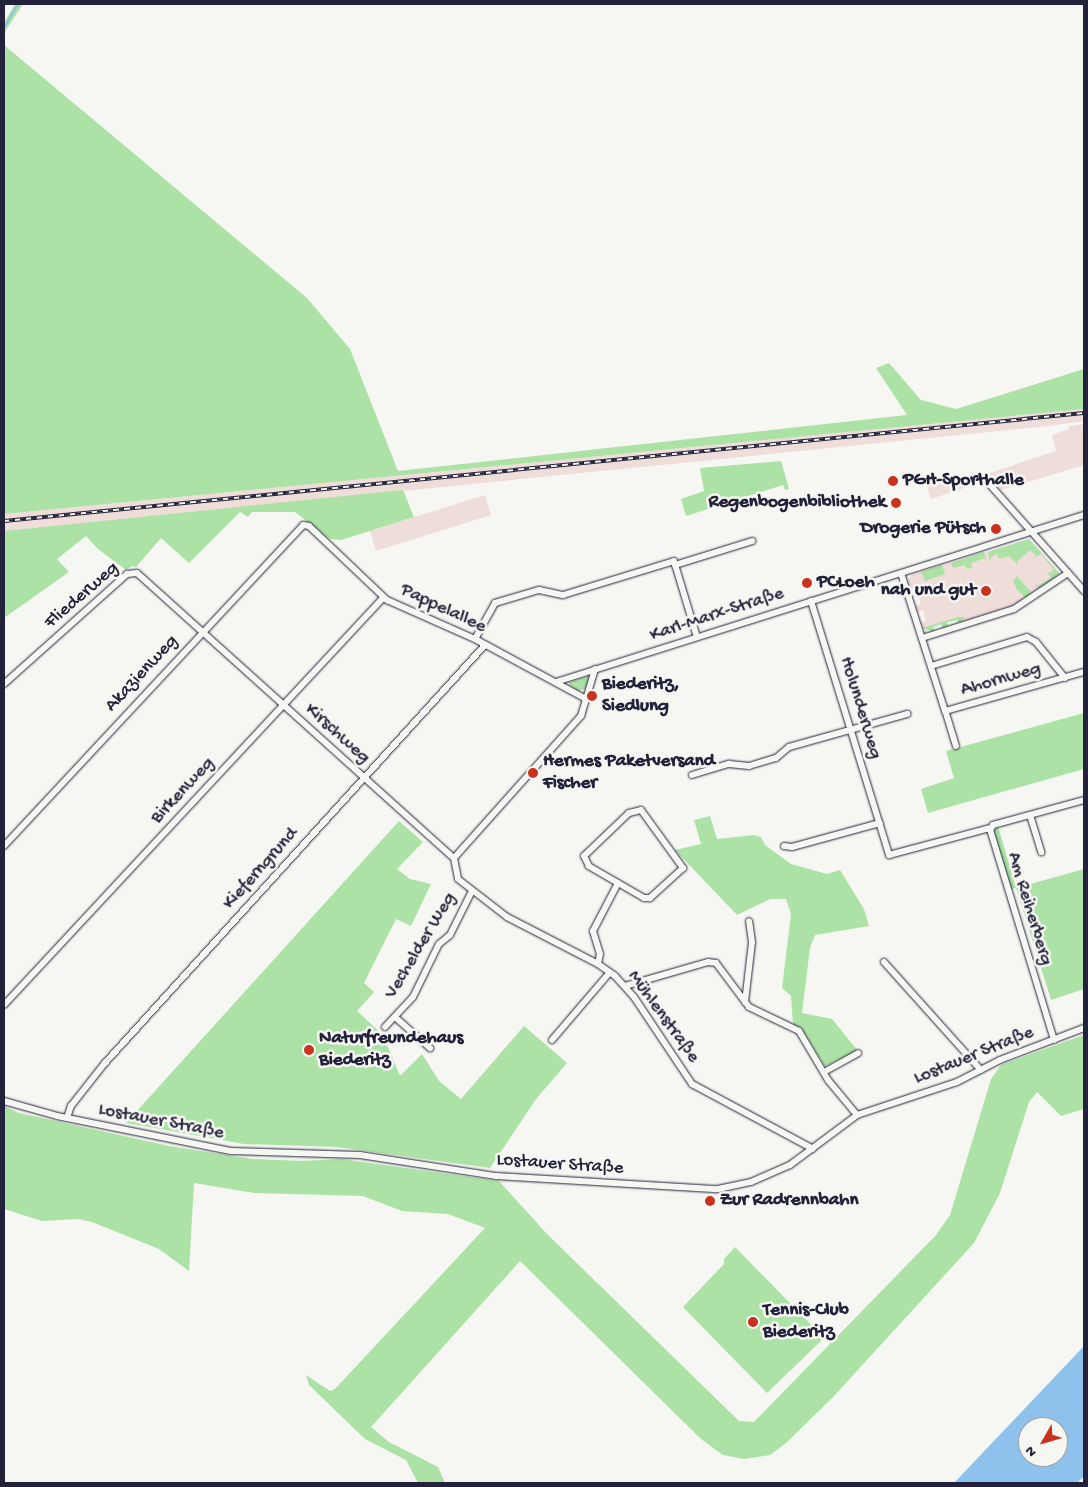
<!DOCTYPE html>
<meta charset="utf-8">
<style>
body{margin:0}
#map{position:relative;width:1088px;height:1487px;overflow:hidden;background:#f6f6f2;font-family:"Gochi Hand",sans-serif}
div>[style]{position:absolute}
.built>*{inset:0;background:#efddda}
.green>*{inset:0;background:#ace2a5}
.water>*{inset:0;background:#8ec1eb}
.stream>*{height:2px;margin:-1px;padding:0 1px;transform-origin:1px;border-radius:1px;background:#8ec1eb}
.roads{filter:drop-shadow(0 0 1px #22223b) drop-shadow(0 0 1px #22223b)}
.minor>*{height:6px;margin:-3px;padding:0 3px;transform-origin:3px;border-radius:3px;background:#f6f6f2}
.rail>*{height:4px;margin-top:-2px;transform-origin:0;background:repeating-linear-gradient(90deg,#f6f6f2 0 5.5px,#22223b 0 11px);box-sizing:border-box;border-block:1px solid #22223b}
.dots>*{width:14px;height:14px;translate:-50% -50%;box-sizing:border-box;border:2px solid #f6f6f2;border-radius:50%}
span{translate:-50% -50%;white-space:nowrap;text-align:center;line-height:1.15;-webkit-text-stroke:5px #f6f6f2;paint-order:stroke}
.poi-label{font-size:19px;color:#22223b;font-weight:700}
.left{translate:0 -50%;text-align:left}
.right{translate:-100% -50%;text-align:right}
.street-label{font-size:19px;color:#22223b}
.frame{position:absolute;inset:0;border:5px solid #22223b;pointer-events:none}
.north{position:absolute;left:1018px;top:1417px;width:50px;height:50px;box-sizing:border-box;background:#f6f6f2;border:1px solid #a1a1a9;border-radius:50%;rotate:232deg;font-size:14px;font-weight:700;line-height:20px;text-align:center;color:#22223b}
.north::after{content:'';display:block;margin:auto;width:18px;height:22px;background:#c8321e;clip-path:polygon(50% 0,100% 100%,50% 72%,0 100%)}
</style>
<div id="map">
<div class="built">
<div style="clip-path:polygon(1084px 409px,1084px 421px,1049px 426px,4px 531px,4px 514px,14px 513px)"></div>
<div style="clip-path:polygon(1084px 424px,1084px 465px,1001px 490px,987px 474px,1056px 451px,1052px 435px,1069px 429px,1069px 426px)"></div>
<div style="clip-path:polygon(958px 473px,970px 486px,931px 499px,926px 482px)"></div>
<div style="clip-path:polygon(485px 495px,491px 515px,376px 551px,370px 531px)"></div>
<div style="clip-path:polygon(1029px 539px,1059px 573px,1058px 576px,1013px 606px,960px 624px,957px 620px,947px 622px,948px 627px,942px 624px,933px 627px,934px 631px,924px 629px,921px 623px,926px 621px,923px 610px,917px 612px,915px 606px,921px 604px,916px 588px,910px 590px,908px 580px,912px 575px)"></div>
</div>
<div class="green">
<div style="clip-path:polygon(15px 4px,23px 4px,4px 33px,4px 23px)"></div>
<div style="clip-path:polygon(4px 45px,307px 298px,350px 349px,398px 471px,907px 415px,876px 368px,889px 363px,921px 400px,956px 409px,1084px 369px,1084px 409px,4px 514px)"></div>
<div style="clip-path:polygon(781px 461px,789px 489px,785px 490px,783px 485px,686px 516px,681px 499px,704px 491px,700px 468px)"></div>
<div style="clip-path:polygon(403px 490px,414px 517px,341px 540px,330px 539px,295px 512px,252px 512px,248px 517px,240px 512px,189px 563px,161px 538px,136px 567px,132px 566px,126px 570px,98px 549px,86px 536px,57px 559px,69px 572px,4px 618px,4px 531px)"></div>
<div style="clip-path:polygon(1029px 539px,1059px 573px,1042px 588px,1038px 588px,1034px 583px,1038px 586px,1051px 578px,1048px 573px,1054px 570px,1041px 554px,1036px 557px,1031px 550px,1017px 561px,1018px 565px,1009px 556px,999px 559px,997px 554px,991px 557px,990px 562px,988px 552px)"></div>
<div style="clip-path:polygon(984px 552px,988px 563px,985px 558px,971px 563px,972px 568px,967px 569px,965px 565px,953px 568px,951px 563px)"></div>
<div style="clip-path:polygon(942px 565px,945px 574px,925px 581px,921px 572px)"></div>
<div style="clip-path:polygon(1017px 576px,1031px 592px,1026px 598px,1017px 590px,1013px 581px)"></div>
<div style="clip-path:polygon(958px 617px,964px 617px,962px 623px,958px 624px,957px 620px,947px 622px,948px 627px,943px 629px,941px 624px,933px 627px,934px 632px,922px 628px)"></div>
<div style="clip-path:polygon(589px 676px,587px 688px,578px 691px,569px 685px,569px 682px)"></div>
<div style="clip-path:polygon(1084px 713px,1084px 769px,928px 813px,921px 789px,954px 778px,946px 751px)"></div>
<div style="clip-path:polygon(710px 816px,717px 839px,754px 835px,761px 837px,765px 845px,791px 864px,827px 874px,840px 870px,864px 909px,869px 926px,815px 935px,810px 948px,802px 1013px,832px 1019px,858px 1051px,825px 1066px,801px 1028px,793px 1025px,791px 996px,782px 988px,791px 914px,786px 899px,770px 899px,737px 915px,675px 850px,701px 844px,694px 820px)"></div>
<div style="clip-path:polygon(399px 821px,423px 842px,397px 869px,410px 879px,431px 884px,411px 926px,396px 919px,364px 983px,374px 992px,357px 1011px,383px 1035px,400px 1076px,422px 1054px,439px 1081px,461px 1099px,524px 1026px,567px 1063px,536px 1099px,490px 1168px,337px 1147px,244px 1144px,126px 1123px)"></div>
<div style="clip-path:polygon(998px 826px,1016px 888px,1084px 869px,1084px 989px,1051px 1000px,1016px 888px,1011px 889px,993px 831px)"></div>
<div style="clip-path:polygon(1084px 1035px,1084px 1109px,1061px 1116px,1037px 1092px,1029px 1102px,1000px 1193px,974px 1243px,833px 1397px,786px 1443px,770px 1455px,744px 1459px,723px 1455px,701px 1439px,520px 1261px,371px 1427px,389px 1442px,438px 1467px,445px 1483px,418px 1483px,406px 1460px,365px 1439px,309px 1385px,306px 1375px,330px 1391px,335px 1389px,485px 1228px,448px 1214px,402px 1211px,363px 1196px,254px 1193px,194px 1183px,189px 1271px,159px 1249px,92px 1222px,78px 1219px,42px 1221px,4px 1209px,4px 1106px,19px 1113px,169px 1146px,252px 1159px,303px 1161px,341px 1159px,499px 1181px,547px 1234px,739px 1421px,754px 1422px,936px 1235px,950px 1215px,991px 1079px,1001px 1065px)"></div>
<div style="clip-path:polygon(735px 1247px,824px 1338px,767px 1393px,683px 1307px,724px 1264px,724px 1259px)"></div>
</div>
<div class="water">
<div style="clip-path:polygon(evenodd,1084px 1346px,1084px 1476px,1077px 1483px,954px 1483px,1084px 1346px,1028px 1427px,1058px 1427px,1058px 1457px,1028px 1457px,1028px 1427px)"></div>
</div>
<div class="stream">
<div style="left:4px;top:28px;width:28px;rotate:-60deg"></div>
</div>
<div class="roads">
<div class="minor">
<div style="left:984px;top:478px;width:151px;rotate:48.5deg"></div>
<div style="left:675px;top:565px;width:81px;rotate:-17.3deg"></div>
<div style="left:901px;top:573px;width:145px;rotate:72.3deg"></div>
<div style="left:811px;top:601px;width:266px;rotate:72.9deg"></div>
<div style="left:889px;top:855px;width:105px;rotate:-15deg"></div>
<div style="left:922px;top:638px;width:96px;rotate:-17.5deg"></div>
<div style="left:1014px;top:609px;width:65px;rotate:-33.7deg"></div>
<div style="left:475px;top:639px;width:41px;rotate:-60.9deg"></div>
<div style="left:495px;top:603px;width:46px;rotate:-16.5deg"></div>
<div style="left:539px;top:590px;width:25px;rotate:12deg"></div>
<div style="left:563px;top:595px;width:116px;rotate:-17deg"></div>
<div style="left:674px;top:561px;width:79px;rotate:73.2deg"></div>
<div style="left:931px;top:666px;width:100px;rotate:-16.8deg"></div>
<div style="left:1027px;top:637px;width:10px;rotate:29deg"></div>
<div style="left:1036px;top:642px;width:46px;rotate:51.1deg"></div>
<div style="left:556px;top:682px;width:554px;rotate:-17.55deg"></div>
<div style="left:4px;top:684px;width:165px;rotate:-41.8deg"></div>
<div style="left:127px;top:574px;width:10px;rotate:-6deg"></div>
<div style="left:137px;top:573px;width:426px;rotate:42deg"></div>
<div style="left:956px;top:746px;width:37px;rotate:-107deg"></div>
<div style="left:945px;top:711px;width:144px;rotate:-15.7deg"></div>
<div style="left:692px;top:775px;width:39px;rotate:-17deg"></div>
<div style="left:729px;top:764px;width:20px;rotate:6deg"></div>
<div style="left:749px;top:766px;width:28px;rotate:-17deg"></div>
<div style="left:776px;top:758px;width:17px;rotate:-40deg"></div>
<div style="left:789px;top:747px;width:123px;rotate:-15.6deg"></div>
<div style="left:1030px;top:815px;width:39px;rotate:73deg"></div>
<div style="left:4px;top:846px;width:439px;rotate:-47deg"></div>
<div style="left:303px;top:525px;width:6px;rotate:9deg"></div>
<div style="left:309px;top:526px;width:108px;rotate:43.5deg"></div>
<div style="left:387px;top:600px;width:96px;rotate:23.9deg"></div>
<div style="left:475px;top:639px;width:126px;rotate:28.4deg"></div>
<div style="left:784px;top:846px;width:8px;rotate:7deg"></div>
<div style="left:792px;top:847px;width:91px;rotate:-15.3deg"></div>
<div style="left:454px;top:858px;width:21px;rotate:79deg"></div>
<div style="left:458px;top:879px;width:62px;rotate:37.8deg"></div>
<div style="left:507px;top:917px;width:102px;rotate:27.3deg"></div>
<div style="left:598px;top:964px;width:21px;rotate:35deg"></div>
<div style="left:615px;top:976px;width:28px;rotate:48deg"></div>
<div style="left:634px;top:997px;width:105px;rotate:56.3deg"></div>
<div style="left:692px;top:1084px;width:137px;rotate:28.2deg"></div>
<div style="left:454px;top:858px;width:191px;rotate:-48.2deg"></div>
<div style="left:581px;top:716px;width:49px;rotate:-73.4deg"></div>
<div style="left:884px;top:962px;width:145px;rotate:48.1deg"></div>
<div style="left:598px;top:964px;width:10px;rotate:-79deg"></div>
<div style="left:600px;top:954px;width:24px;rotate:-107deg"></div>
<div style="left:593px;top:931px;width:54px;rotate:-62.5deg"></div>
<div style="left:618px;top:883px;width:34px;rotate:-150deg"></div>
<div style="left:589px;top:866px;width:11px;rotate:-117deg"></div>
<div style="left:584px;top:856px;width:62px;rotate:-43.7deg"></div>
<div style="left:629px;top:813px;width:12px;rotate:-14deg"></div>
<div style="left:641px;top:810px;width:72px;rotate:54.1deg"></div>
<div style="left:683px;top:868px;width:45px;rotate:137.7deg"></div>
<div style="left:650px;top:898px;width:6px;rotate:180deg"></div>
<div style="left:644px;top:898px;width:30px;rotate:-150deg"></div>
<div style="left:625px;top:986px;width:86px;rotate:-16.1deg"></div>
<div style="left:708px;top:962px;width:8px;rotate:7deg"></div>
<div style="left:716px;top:963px;width:55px;rotate:53.1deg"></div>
<div style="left:749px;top:1007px;width:55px;rotate:25.6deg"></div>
<div style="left:799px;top:1031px;width:57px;rotate:59.4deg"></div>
<div style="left:828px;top:1080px;width:45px;rotate:50.4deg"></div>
<div style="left:745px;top:1002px;width:60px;rotate:-83.3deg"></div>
<div style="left:752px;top:942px;width:21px;rotate:-98deg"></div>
<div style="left:4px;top:1005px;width:556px;rotate:-47.04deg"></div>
<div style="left:395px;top:1017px;width:47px;rotate:41.5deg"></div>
<div style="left:385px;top:1027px;width:41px;rotate:-47deg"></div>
<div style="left:413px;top:997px;width:59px;rotate:-63.9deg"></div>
<div style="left:439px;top:944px;width:14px;rotate:-39deg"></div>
<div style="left:450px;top:935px;width:49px;rotate:-63.4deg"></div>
<div style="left:552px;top:1040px;width:89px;rotate:-49.5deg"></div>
<div style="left:1054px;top:1040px;width:220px;rotate:-106.9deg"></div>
<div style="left:990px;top:830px;width:6px;rotate:-59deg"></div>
<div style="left:993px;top:825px;width:94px;rotate:-15.4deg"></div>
<div style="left:824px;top:1072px;width:39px;rotate:-29deg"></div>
<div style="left:4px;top:1101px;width:55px;rotate:15.8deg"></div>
<div style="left:57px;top:1116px;width:177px;rotate:11.4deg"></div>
<div style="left:231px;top:1151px;width:129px;rotate:1.8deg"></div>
<div style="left:360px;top:1155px;width:138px;rotate:8.8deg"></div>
<div style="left:496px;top:1176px;width:222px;rotate:3.4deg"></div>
<div style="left:718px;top:1189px;width:34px;rotate:-12deg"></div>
<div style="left:751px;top:1182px;width:43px;rotate:-23.6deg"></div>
<div style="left:790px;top:1165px;width:84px;rotate:-36.7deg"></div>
<div style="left:857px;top:1115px;width:105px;rotate:-18.3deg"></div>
<div style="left:957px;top:1082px;width:48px;rotate:-27.1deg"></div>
<div style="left:1000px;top:1060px;width:90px;rotate:-20.9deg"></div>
<div style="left:67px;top:1118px;width:13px;rotate:-72deg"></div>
<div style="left:71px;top:1106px;width:55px;rotate:-51.7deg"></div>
<div style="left:105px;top:1063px;width:565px;rotate:-47.73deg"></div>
</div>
</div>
<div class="rail">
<div style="left:4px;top:521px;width:1085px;rotate:-5.71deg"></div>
</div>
<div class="dots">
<div style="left:893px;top:481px;background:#c8321e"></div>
<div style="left:896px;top:503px;background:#c8321e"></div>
<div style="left:996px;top:529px;background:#c8321e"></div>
<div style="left:807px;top:583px;background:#c8321e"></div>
<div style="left:986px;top:591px;background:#c8321e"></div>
<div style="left:592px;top:696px;background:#c8321e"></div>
<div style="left:533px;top:773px;background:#c8321e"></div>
<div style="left:309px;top:1050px;background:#c8321e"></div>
<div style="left:710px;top:1201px;background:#c8321e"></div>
<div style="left:753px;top:1322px;background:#c8321e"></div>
</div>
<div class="poi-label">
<span class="left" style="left:903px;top:481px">PGH-Sporthalle</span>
<span class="right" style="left:886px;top:503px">Regenbogenbibliothek</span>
<span class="right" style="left:986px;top:529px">Drogerie Pütsch</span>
<span class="left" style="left:817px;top:583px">PCLoeh</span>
<span class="right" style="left:976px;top:591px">nah und gut</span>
<span class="left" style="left:602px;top:696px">Biederitz,<br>Siedlung</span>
<span class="left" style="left:543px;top:773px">Hermes Paketversand<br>Fischer</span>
<span class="left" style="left:319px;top:1050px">Naturfreundehaus<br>Biederitz</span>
<span class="left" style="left:720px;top:1201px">Zur Radrennbahn</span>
<span class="left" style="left:763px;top:1322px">Tennis-Club<br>Biederitz</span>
</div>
<div class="street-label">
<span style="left:82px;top:596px;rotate:-41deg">Fliederweg</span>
<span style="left:443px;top:609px;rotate:25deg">Pappelallee</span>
<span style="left:717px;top:615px;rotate:-18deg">Karl-Marx-Straße</span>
<span style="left:142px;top:674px;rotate:-47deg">Akazienweg</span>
<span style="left:1001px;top:680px;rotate:-16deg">Ahornweg</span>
<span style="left:860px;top:708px;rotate:73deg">Holunderweg</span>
<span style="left:337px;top:734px;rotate:42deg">Kirschweg</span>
<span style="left:183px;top:791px;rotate:-47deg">Birkenweg</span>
<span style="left:261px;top:869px;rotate:-48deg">Kieferngrund</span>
<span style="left:1029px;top:909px;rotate:73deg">Am Reiherberg</span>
<span style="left:421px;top:946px;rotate:-59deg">Vechelder Weg</span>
<span style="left:663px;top:1017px;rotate:54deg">Mühlenstraße</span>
<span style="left:974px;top:1056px;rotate:-22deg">Lostauer Straße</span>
<span style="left:161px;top:1122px;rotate:11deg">Lostauer Straße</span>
<span style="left:560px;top:1165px;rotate:4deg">Lostauer Straße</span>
</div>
<div class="frame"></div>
<div class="north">N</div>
</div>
